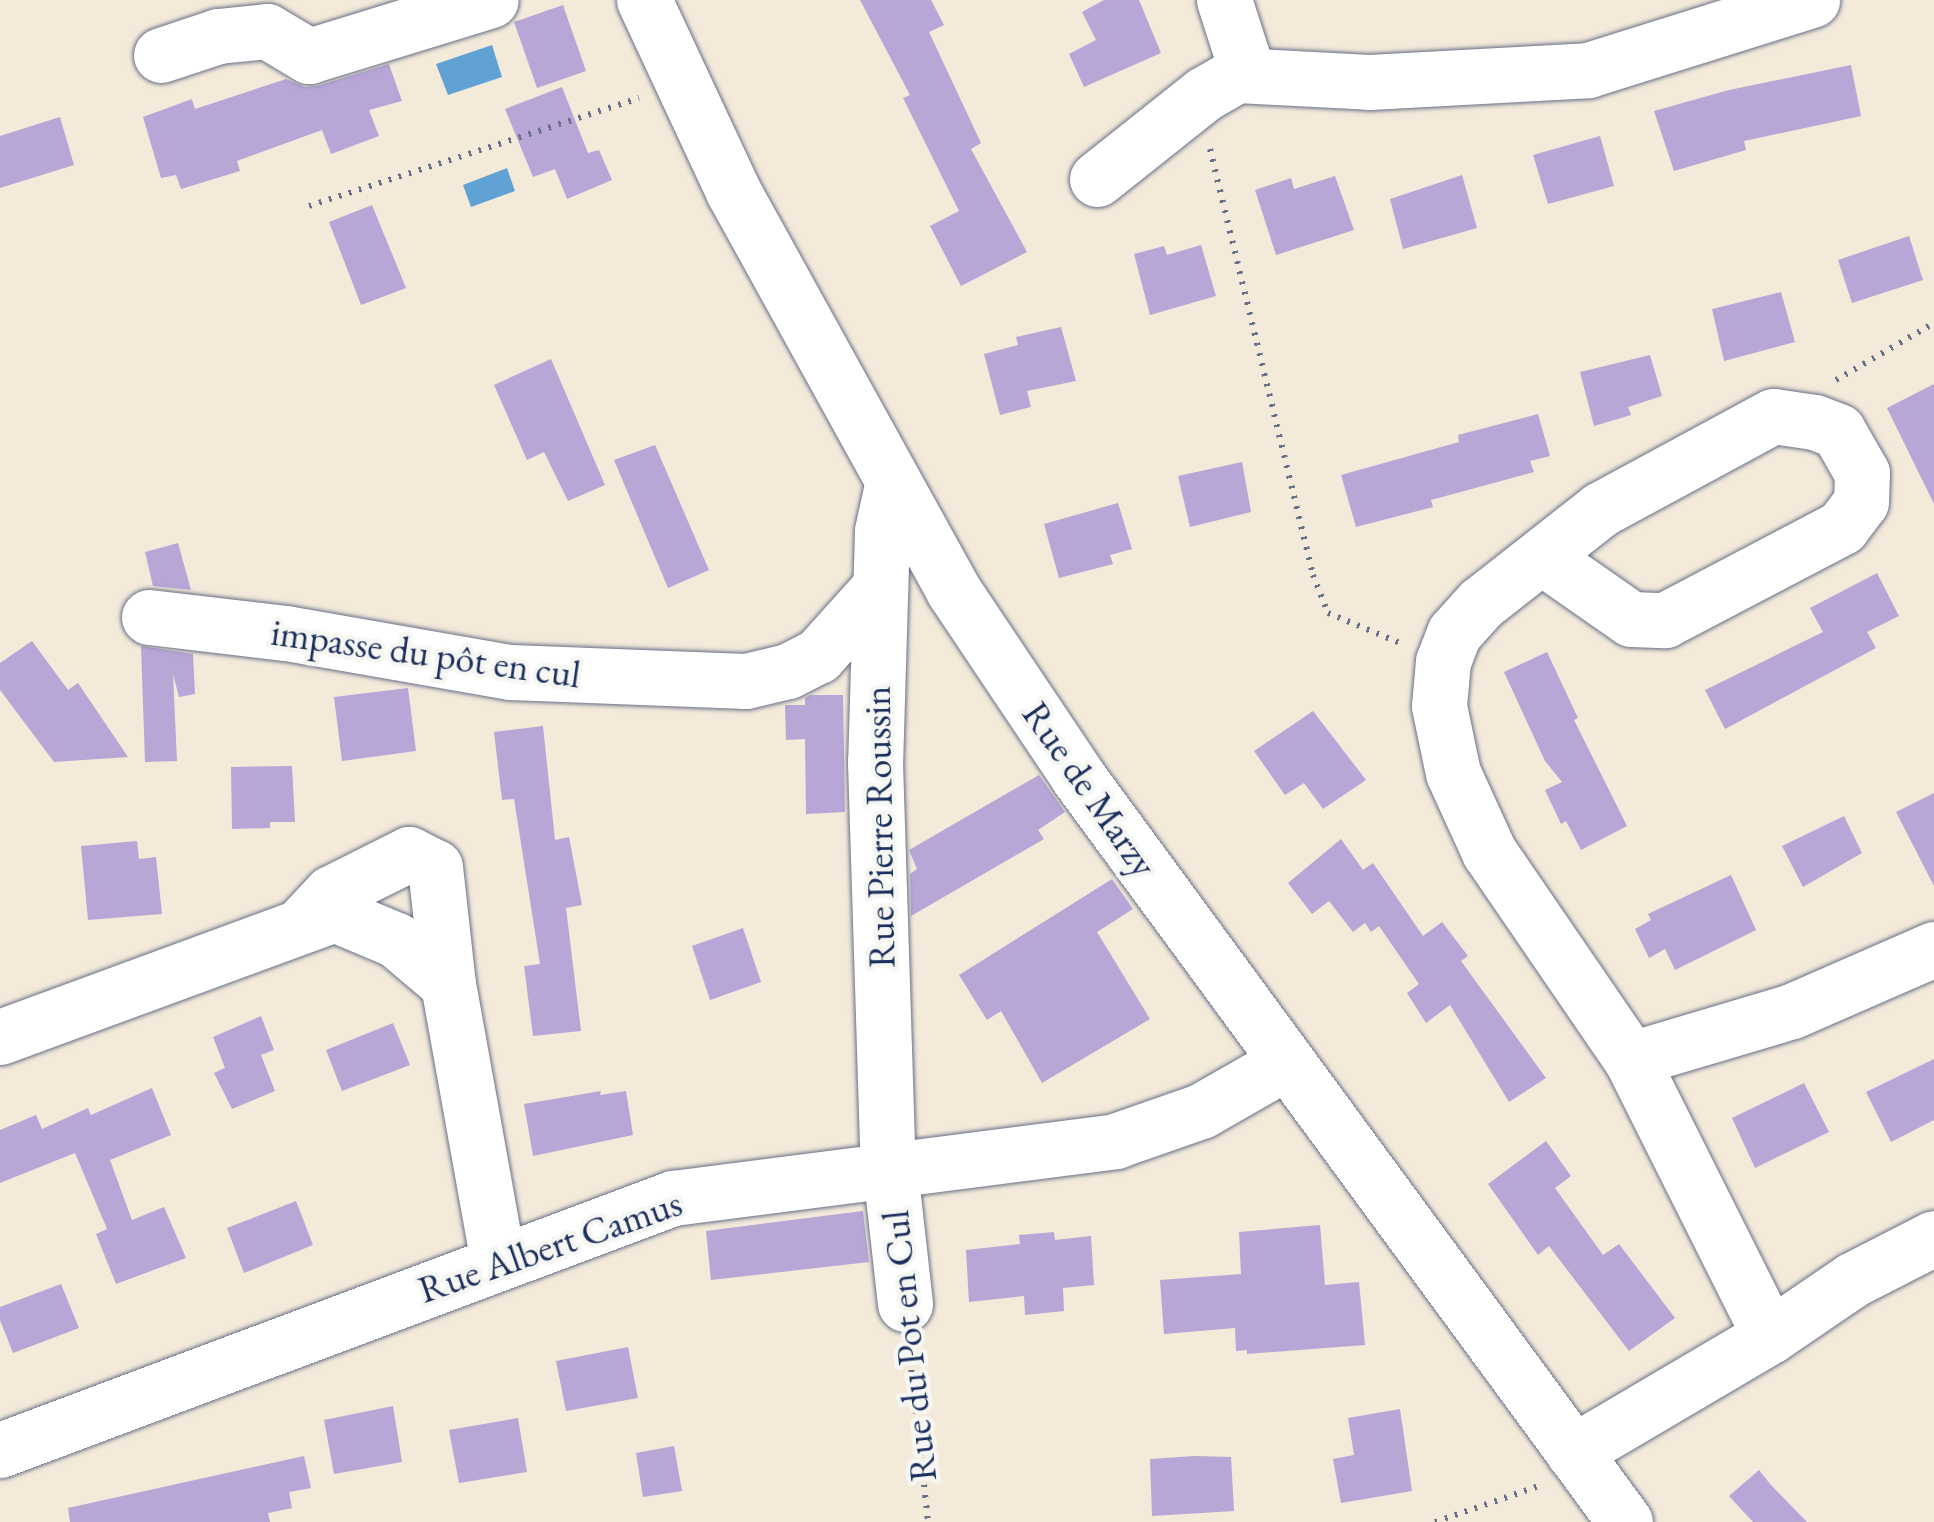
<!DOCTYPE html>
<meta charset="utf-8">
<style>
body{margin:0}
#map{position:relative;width:1934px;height:1522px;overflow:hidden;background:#f4eada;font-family:"EB Garamond",serif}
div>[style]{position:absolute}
.water>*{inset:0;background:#60a2d4}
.building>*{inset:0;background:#b7a6d6}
.path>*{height:6px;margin-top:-3px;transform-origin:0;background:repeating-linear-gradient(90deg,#677089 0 2.5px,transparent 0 10.5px)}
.roads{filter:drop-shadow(0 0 2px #677089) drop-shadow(0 0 2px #677089)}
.minor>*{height:55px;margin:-27.5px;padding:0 27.5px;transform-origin:27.5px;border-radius:27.5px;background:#fff}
.major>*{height:55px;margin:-27.5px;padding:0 27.5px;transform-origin:27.5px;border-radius:27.5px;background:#fff}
span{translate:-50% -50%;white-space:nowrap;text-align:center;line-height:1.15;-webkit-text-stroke:9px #f6f6f2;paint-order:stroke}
.street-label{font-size:38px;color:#1b2f5e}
</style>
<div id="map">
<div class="water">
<div style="clip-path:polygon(492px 45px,502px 77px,448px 95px,436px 64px)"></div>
<div style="clip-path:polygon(507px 168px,515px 191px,471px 207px,463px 185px)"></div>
</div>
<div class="building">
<div style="clip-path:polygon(860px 0,931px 0,944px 25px,929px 32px,981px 143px,971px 149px,1027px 252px,961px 286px,930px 226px,959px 211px,903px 98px,910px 95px)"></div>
<div style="clip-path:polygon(1104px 0,1139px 0,1161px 53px,1084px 87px,1069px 54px,1096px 40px,1082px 12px)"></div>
<div style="clip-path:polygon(563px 5px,586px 71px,537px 88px,514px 22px)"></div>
<div style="clip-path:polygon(389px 64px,402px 101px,369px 110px,379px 136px,331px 154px,322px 130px,237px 161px,240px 171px,181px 189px,176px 175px,161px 178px,143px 117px,192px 99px,195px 109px,286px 79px,305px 87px,317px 86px)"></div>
<div style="clip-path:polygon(1851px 65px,1861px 116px,1744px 141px,1746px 150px,1674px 171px,1654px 111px,1729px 90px)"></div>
<div style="clip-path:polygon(562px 87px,588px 153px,599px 150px,612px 180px,567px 199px,555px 169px,533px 177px,505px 109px)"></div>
<div style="clip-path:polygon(60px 117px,74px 165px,0 188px,0 136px)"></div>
<div style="clip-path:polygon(1600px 136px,1614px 186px,1548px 204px,1533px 155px)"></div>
<div style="clip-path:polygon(1462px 175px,1477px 228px,1403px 249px,1390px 199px)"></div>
<div style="clip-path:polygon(1335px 176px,1354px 230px,1276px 255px,1255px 190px,1291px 178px,1294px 189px)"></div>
<div style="clip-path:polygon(372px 205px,406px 288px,361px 305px,329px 222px)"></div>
<div style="clip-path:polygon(1909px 236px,1923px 280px,1852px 303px,1838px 260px)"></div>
<div style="clip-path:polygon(1201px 245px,1216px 296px,1150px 315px,1134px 254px,1164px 246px,1167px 255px)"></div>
<div style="clip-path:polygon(1781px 292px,1795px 342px,1724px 361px,1712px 309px)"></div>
<div style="clip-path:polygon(1061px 327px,1076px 381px,1027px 391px,1031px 407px,1000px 415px,984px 354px,1018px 345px,1016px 337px)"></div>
<div style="clip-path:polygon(1650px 355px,1662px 396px,1628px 407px,1631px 415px,1594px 426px,1580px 372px)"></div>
<div style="clip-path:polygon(551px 359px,605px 485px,568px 501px,544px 452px,527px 460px,494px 385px)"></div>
<div style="clip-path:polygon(1934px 384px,1934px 504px,1887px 408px)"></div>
<div style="clip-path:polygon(1538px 414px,1550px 456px,1530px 461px,1534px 472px,1431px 500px,1433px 507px,1356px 527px,1341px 475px,1459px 442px,1458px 435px)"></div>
<div style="clip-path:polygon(655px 445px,709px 570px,668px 588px,614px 460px)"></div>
<div style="clip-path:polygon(1242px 462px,1251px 512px,1190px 527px,1178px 476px)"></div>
<div style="clip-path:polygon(1118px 503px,1132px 549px,1110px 555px,1113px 564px,1059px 578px,1044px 524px)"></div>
<div style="clip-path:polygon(178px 543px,191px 590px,153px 586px,145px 552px)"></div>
<div style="clip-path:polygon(1877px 573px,1899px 616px,1867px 632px,1876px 648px,1725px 729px,1705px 690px,1823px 632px,1810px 608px)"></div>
<div style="clip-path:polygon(32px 641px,68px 690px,78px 683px,128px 757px,54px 762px,0 690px,0 663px)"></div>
<div style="clip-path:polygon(141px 646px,193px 654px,195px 694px,179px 697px,173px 674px,177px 761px,145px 762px)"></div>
<div style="clip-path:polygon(1547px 652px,1578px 718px,1574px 720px,1627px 826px,1581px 850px,1566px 821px,1561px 824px,1545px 790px,1562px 782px,1545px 761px,1504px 672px)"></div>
<div style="clip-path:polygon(408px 688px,416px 751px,342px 761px,334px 697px)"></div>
<div style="clip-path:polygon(810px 695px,843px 695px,845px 812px,806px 814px,805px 739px,786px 740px,785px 705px,805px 705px,805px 698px)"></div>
<div style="clip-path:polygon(1313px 711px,1366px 780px,1323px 809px,1304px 783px,1285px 795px,1254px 751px)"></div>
<div style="clip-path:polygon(543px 726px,555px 840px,569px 837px,582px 905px,566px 908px,581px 1031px,533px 1036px,524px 966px,540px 964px,514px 799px,502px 800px,494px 732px)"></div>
<div style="clip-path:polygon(292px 766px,295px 822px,270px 822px,270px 828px,232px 829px,231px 767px)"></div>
<div style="clip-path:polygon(1039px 775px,1065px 812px,1038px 830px,1044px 839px,911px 916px,910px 874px,917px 869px,909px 850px)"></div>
<div style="clip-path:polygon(1934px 793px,1934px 886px,1896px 812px)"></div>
<div style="clip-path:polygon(1844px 816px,1862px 853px,1803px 887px,1782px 846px)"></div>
<div style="clip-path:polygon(1341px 839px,1363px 870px,1373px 863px,1423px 936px,1442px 922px,1468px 956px,1461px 961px,1546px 1078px,1509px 1102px,1450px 1005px,1426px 1023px,1407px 993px,1419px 984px,1379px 926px,1371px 932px,1365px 923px,1353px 932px,1329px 901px,1312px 914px,1288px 883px)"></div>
<div style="clip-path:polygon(137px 841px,139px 859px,156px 857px,162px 914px,88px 920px,81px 846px)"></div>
<div style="clip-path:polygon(1731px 875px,1756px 930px,1675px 970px,1665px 949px,1649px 958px,1635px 929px,1651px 920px,1648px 914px)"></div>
<div style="clip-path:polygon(1112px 879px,1133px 909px,1097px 932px,1150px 1019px,1042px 1083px,1001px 1011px,987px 1020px,959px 975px)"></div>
<div style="clip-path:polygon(743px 928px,761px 982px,710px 1000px,692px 946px)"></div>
<div style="clip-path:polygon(261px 1016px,274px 1050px,261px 1055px,275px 1091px,232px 1109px,214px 1073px,225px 1068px,213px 1037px)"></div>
<div style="clip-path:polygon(393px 1023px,410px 1065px,342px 1091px,326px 1050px)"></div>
<div style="clip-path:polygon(1934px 1059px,1934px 1120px,1891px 1142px,1866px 1092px)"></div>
<div style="clip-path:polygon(1804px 1083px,1829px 1132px,1755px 1168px,1732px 1118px)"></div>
<div style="clip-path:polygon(152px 1088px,171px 1135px,110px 1160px,132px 1220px,164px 1207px,186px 1258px,116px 1284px,96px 1234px,107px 1229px,75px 1153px,0 1183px,0 1130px,36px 1115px,42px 1129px,88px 1108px,91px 1115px)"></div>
<div style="clip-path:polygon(601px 1091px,600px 1095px,626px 1091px,633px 1135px,533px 1156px,524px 1104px)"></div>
<div style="clip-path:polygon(1546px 1141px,1571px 1176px,1555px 1188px,1603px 1255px,1619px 1244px,1675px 1318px,1629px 1351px,1549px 1246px,1538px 1255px,1488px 1184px)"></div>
<div style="clip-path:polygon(296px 1201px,313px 1245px,244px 1273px,227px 1228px)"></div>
<div style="clip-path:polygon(863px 1211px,869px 1262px,711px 1280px,706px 1231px)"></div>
<div style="clip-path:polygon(1320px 1225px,1325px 1285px,1359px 1282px,1365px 1345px,1247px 1354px,1247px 1350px,1236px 1351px,1235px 1328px,1164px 1334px,1160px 1280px,1241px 1274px,1239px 1232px)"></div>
<div style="clip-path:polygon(1054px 1232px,1055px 1240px,1091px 1236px,1094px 1285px,1063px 1288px,1064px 1311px,1025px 1315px,1024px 1296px,969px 1302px,966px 1250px,1020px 1244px,1019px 1235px)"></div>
<div style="clip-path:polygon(61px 1284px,79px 1328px,13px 1353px,0 1320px,0 1307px)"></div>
<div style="clip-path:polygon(628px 1347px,638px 1398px,566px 1411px,556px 1361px)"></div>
<div style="clip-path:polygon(393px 1406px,402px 1462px,334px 1474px,324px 1420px)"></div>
<div style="clip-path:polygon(1400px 1409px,1412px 1491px,1341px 1503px,1333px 1459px,1354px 1455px,1348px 1418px)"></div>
<div style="clip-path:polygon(518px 1418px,527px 1472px,459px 1483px,449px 1430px)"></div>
<div style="clip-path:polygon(674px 1446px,682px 1491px,643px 1497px,636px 1453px)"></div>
<div style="clip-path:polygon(304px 1456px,311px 1488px,289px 1492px,292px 1508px,268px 1513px,270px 1522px,70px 1522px,68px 1508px)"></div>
<div style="clip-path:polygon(1194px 1456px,1231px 1457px,1234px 1511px,1152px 1516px,1150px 1459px)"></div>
<div style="clip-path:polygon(1759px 1470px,1771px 1485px,1807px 1522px,1753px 1522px,1729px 1496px)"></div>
</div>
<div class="path">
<div style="left:1210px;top:149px;width:438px;rotate:76.4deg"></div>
<div style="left:1313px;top:575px;width:41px;rotate:68.5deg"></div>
<div style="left:1328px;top:613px;width:78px;rotate:22.6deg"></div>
<div style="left:309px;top:206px;width:347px;rotate:-18.1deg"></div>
<div style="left:1836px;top:380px;width:113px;rotate:-30.2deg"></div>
<div style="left:909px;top:1349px;width:174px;rotate:83.7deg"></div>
<div style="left:1435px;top:1522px;width:113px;rotate:-19.1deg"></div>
</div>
<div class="roads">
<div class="minor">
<div style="left:1224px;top:0;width:59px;rotate:72.2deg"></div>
<div style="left:1242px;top:56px;width:20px;rotate:105deg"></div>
<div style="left:1237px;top:75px;width:132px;rotate:3deg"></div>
<div style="left:1369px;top:82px;width:219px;rotate:-3.1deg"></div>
<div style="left:1588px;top:70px;width:235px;rotate:-17.4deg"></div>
<div style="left:161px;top:55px;width:60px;rotate:-18.4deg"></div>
<div style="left:218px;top:36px;width:49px;rotate:-5.8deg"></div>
<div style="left:267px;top:31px;width:49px;rotate:30.8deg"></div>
<div style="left:309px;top:56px;width:190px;rotate:-17.1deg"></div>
<div style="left:1097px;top:179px;width:137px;rotate:-38.5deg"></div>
<div style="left:1204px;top:94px;width:38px;rotate:-30deg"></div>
<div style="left:892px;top:485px;width:47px;rotate:102.3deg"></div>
<div style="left:882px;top:531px;width:231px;rotate:91.7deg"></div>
<div style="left:875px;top:762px;width:381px;rotate:88.2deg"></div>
<div style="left:887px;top:1143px;width:162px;rotate:83.6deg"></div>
<div style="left:1542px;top:557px;width:108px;rotate:34.9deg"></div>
<div style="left:1631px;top:619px;width:34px;rotate:2deg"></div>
<div style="left:1665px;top:620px;width:200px;rotate:-27.7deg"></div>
<div style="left:1842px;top:527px;width:31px;rotate:-53deg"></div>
<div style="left:1861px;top:502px;width:29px;rotate:-88deg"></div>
<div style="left:1862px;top:473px;width:48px;rotate:-119.7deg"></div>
<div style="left:1838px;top:431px;width:26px;rotate:-159deg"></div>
<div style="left:1814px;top:422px;width:41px;rotate:-171.7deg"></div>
<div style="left:1773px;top:416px;width:196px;rotate:151.6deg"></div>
<div style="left:1601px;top:509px;width:152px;rotate:141.9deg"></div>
<div style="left:1481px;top:603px;width:40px;rotate:132deg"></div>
<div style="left:1454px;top:633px;width:30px;rotate:111deg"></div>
<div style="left:1443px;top:661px;width:45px;rotate:95.1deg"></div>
<div style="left:1439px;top:706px;width:68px;rotate:78.2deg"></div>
<div style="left:1453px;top:773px;width:87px;rotate:65.5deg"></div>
<div style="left:1489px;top:852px;width:251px;rotate:55.6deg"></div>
<div style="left:1631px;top:1059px;width:310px;rotate:63.4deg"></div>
<div style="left:149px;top:617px;width:138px;rotate:6.7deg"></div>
<div style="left:286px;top:633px;width:227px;rotate:9.9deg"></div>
<div style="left:510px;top:672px;width:236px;rotate:2.2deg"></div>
<div style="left:746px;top:681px;width:43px;rotate:-13.4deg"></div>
<div style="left:788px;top:671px;width:34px;rotate:-27deg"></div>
<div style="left:818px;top:656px;width:93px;rotate:-48.1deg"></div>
<div style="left:301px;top:925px;width:44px;rotate:-46.8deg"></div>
<div style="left:331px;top:893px;width:87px;rotate:-26.6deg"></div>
<div style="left:409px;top:854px;width:29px;rotate:27deg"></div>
<div style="left:435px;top:867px;width:118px;rotate:83.7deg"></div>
<div style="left:448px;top:984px;width:281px;rotate:79.8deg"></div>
<div style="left:0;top:1037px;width:356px;rotate:-20.2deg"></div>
<div style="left:334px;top:914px;width:67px;rotate:22.8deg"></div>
<div style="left:396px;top:940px;width:68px;rotate:40.2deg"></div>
<div style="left:1631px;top:1059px;width:168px;rotate:-16.6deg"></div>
<div style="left:1792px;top:1011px;width:155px;rotate:-23.6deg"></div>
<div style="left:0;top:1450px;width:719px;rotate:-20.53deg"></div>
<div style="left:673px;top:1198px;width:446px;rotate:-7.3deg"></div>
<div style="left:1115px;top:1141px;width:91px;rotate:-19.2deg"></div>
<div style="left:1201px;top:1111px;width:99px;rotate:-29.7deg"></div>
<div style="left:1573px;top:1452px;width:229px;rotate:-30.5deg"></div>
<div style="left:1770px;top:1336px;width:99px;rotate:-34.3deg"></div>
<div style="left:1852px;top:1280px;width:92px;rotate:-27.1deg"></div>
</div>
<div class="major">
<div style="left:644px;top:0;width:211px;rotate:65deg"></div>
<div style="left:733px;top:191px;width:456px;rotate:61.1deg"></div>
<div style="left:953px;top:590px;width:225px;rotate:56.2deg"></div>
<div style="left:1078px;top:777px;width:924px;rotate:53.71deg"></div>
</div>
</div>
<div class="street-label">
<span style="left:426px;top:653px;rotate:8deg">impasse du pôt en cul</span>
<span style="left:1090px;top:789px;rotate:55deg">Rue de Marzy</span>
<span style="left:879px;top:827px;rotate:-91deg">Rue Pierre Roussin</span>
<span style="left:550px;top:1246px;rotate:-19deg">Rue Albert Camus</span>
<span style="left:909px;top:1346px;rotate:-96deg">Rue du Pot en Cul</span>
</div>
</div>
